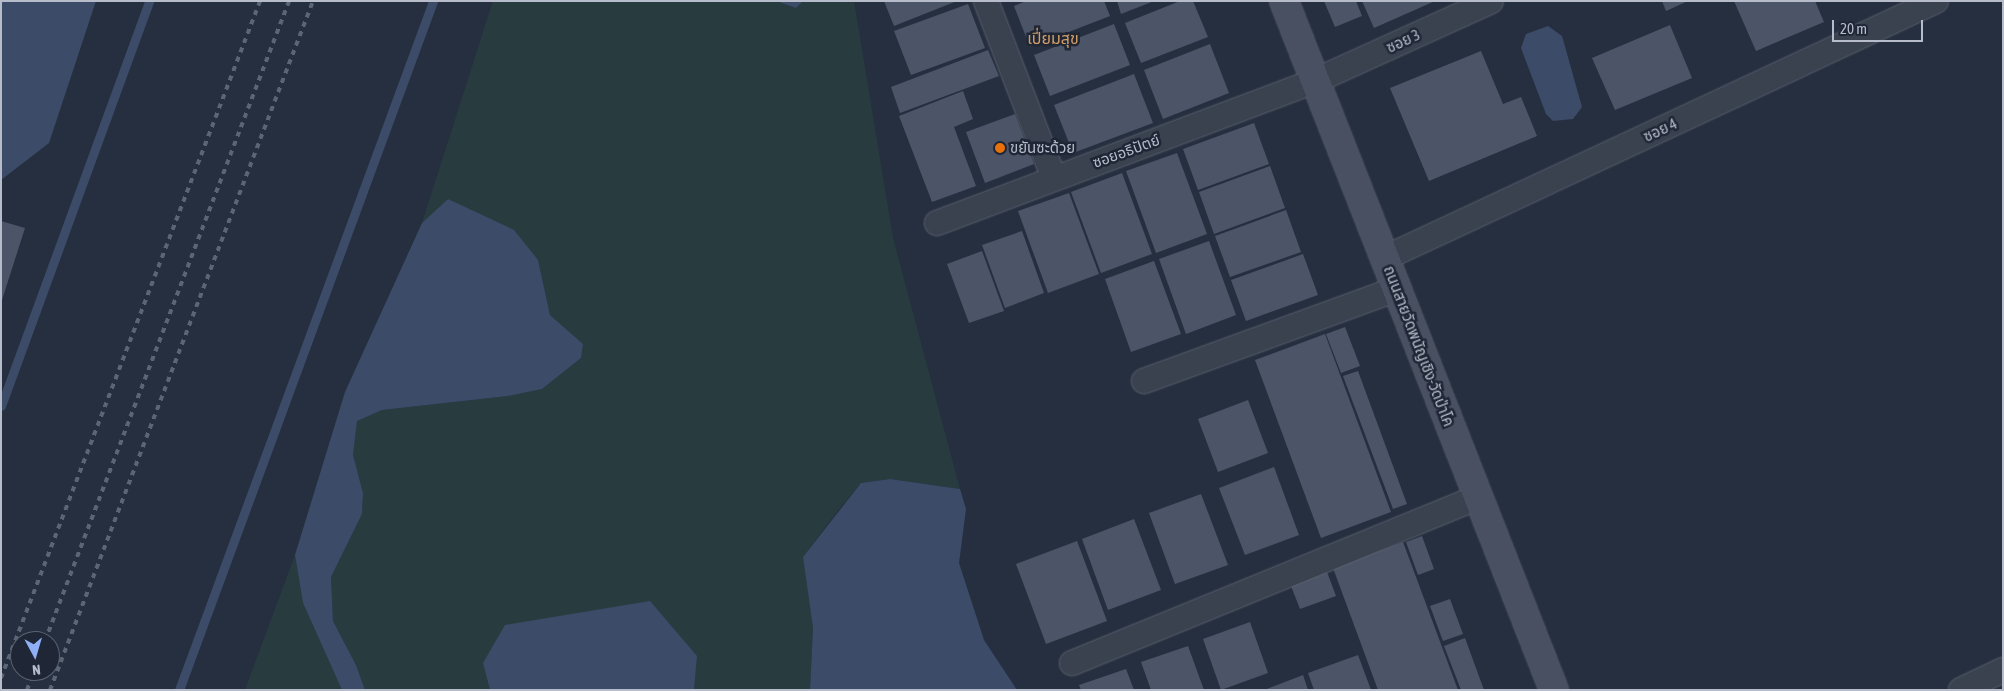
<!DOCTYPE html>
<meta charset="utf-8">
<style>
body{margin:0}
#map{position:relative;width:2004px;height:691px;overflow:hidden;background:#262f3f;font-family:"Asap Condensed","Noto Sans Thai",sans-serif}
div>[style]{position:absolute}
.green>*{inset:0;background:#283c40}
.water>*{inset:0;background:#3c4b68}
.stream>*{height:9px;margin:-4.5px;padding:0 4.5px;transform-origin:4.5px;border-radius:4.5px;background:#3c4b68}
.building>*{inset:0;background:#4c5568}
.roads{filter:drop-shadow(0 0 1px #585f6d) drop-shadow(0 0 1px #585f6d)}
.minor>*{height:24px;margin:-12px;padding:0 12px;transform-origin:12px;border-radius:12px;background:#3a414f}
.secondary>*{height:28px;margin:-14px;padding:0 14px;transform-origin:14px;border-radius:14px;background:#485062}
.rail>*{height:4px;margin-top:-2px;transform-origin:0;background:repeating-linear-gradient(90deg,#5c6576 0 5px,transparent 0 10px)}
.dots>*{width:14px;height:14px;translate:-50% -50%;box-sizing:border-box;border:2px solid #1f2635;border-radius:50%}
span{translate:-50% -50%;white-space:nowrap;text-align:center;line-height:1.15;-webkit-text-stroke:5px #1f2635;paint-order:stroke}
.street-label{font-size:15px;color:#b6bcca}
.poi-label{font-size:15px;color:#b6bcca}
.left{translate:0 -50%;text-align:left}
.neighbourhood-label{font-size:16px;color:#d49f67}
.frame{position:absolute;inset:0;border:2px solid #b6bcca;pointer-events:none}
.north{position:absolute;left:10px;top:631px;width:50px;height:50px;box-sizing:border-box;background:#1f2635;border:1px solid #5b6271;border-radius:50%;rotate:174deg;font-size:14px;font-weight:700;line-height:20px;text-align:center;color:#b6bcca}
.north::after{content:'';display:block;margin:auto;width:18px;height:22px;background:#8faff6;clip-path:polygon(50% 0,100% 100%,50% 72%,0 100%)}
.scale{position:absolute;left:1832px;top:20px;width:91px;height:22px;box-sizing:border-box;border:2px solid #b6bcca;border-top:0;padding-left:6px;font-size:15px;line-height:18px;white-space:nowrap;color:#b6bcca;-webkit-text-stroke:4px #1f2635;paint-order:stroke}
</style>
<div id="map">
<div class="green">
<div style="clip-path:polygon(493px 1px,776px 1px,796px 8px,803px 1px,854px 1px,893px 238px,960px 489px,890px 479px,861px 483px,839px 509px,803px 557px,813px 628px,810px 690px,694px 690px,697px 656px,483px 663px,490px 690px,365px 690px,356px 665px,333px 621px,331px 577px,362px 514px,363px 493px,353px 455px,357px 421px,382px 410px,508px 396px,542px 389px,581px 358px,583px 344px,550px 315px,538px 260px,448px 199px,422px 223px)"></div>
<div style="clip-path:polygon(295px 555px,303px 603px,342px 690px,245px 690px)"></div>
</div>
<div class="water">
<div style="clip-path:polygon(1px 1px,96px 1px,49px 143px,1px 180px)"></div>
<div style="clip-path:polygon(776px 1px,803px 1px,796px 8px)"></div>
<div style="clip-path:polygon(1548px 26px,1562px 36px,1582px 107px,1573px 119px,1553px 121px,1546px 114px,1521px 48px,1526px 34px)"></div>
<div style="clip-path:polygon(448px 199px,514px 230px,538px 260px,550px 315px,583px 344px,581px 358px,542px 389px,508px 396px,382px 410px,357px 421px,353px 455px,363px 493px,362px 514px,331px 577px,333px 621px,356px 665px,365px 690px,342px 690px,303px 603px,295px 555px,345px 392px,422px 223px)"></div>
<div style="clip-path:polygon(890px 479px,960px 489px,966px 509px,959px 563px,984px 640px,1017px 690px,810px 690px,813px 628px,803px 557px,861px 483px)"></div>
<div style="clip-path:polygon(650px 601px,697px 656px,694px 690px,490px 690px,483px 663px,505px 625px)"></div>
</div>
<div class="stream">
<div style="left:1px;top:406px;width:431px;rotate:-69.9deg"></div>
<div style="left:179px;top:690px;width:734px;rotate:-69.76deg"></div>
</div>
<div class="building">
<div style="clip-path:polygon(884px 1px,957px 1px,894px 26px)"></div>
<div style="clip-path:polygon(1026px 1px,1104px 1px,1110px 16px,1030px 47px,1014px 6px)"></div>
<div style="clip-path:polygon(1117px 1px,1154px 1px,1121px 14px)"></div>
<div style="clip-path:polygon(1180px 1px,1193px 1px,1208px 37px,1141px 63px,1125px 23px)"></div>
<div style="clip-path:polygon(1324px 1px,1356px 1px,1362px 16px,1335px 27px)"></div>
<div style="clip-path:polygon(1362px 1px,1435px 1px,1374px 28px)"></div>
<div style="clip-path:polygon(1662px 1px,1688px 1px,1666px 11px)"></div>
<div style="clip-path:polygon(1734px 1px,1815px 1px,1824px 22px,1756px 51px)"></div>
<div style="clip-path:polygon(968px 4px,985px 48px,911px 75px,894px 31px)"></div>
<div style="clip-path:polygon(1114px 24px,1130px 65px,1050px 96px,1034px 55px)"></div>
<div style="clip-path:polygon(1670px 25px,1692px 78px,1615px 110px,1592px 58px)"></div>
<div style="clip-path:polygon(1210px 44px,1229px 93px,1163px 119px,1144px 70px)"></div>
<div style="clip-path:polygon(988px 50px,999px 76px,900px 113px,891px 87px)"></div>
<div style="clip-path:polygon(1481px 51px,1503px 104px,1521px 97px,1537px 136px,1429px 181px,1390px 88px)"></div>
<div style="clip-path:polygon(1134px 74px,1153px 123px,1073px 153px,1054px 105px)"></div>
<div style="clip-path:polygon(963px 91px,973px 119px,954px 127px,976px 186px,932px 202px,899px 116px)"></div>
<div style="clip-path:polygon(1015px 114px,1034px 164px,985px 183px,966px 132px)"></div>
<div style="clip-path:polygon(1254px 123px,1269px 164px,1198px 190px,1183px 149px)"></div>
<div style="clip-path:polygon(1177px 153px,1207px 234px,1156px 253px,1126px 171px)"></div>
<div style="clip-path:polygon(1270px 166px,1285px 208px,1214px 234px,1199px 192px)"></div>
<div style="clip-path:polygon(1122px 173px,1152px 254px,1101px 273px,1071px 192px)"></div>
<div style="clip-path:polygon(1069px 193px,1099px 274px,1048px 293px,1018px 211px)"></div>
<div style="clip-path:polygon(1286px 210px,1301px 252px,1230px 277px,1215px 236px)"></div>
<div style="clip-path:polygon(1px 221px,25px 228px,2px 300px,1px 300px)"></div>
<div style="clip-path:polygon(1022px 231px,1044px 293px,1005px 308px,982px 245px)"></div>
<div style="clip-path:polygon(1209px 241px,1236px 315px,1186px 334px,1159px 259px)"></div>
<div style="clip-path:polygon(982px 251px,1004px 311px,969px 323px,947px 264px)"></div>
<div style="clip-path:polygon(1303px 254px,1318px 295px,1246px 321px,1231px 280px)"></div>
<div style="clip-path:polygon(1154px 261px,1181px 334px,1131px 352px,1105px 279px)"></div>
<div style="clip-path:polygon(1345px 327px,1360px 366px,1341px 373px,1326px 334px)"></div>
<div style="clip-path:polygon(1325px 334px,1391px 512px,1321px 538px,1255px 360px)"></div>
<div style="clip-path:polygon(1358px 371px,1407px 504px,1393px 509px,1343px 376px)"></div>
<div style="clip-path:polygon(1248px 400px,1268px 453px,1218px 472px,1198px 419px)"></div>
<div style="clip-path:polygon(1274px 467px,1299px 535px,1245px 555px,1219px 488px)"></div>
<div style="clip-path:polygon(1201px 494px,1228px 565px,1175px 584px,1149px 513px)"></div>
<div style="clip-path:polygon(1134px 519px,1161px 590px,1108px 610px,1082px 539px)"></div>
<div style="clip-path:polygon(1422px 536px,1434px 569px,1418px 575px,1406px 542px)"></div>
<div style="clip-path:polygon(1077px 541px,1107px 621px,1046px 644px,1016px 564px)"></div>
<div style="clip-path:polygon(1403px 542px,1458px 690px,1378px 690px,1333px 568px)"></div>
<div style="clip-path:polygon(1327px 572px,1336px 596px,1300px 609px,1291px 586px)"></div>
<div style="clip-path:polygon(1450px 599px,1463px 634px,1443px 641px,1430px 606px)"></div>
<div style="clip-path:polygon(1250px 622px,1268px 673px,1221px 690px,1203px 639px)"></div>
<div style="clip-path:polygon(1465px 638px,1484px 690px,1461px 690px,1444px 646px)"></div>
<div style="clip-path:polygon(1188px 646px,1204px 690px,1151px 690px,1141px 662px)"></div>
<div style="clip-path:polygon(1358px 655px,1371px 690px,1314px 690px,1308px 673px)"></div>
<div style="clip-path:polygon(1126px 669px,1134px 690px,1081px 690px,1079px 685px)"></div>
<div style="clip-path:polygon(1303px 675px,1308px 690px,1264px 690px)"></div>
</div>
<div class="roads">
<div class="minor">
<div style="left:986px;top:1px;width:190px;rotate:69deg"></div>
<div style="left:937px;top:223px;width:404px;rotate:-20.6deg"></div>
<div style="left:1315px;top:81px;width:193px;rotate:-24.4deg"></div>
<div style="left:1385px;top:258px;width:608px;rotate:-25.01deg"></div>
<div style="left:1144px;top:381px;width:269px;rotate:-20deg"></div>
<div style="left:1072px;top:663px;width:440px;rotate:-22.2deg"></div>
<div style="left:1961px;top:690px;width:47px;rotate:-25.5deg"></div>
</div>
<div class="secondary">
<div style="left:1284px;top:1px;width:740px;rotate:68.6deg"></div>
</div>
</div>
<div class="rail">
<div style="left:45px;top:641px;width:685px;rotate:-69.13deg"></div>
<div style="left:1px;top:678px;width:725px;rotate:-69.06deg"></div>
<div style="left:27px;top:690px;width:20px;rotate:-70deg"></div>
<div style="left:50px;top:690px;width:737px;rotate:-69.11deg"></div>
</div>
<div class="dots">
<div style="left:1000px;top:148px;background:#e8710a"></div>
</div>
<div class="street-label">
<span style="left:1403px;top:41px;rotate:-25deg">ซอย 3</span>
<span style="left:1660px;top:130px;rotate:-25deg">ซอย 4</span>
<span style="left:1126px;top:151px;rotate:-20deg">ซอยอธิปัตย์</span>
<span style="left:1419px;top:346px;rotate:69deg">ถนนสายวัดพนัญเชิง-วัดป่าโค</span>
</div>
<div class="poi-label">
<span class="left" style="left:1010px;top:148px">ขยันซะด้วย</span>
</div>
<div class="neighbourhood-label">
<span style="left:1053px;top:38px">เปี่ยมสุข</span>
</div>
<div class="frame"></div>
<div class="north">N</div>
<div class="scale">20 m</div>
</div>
